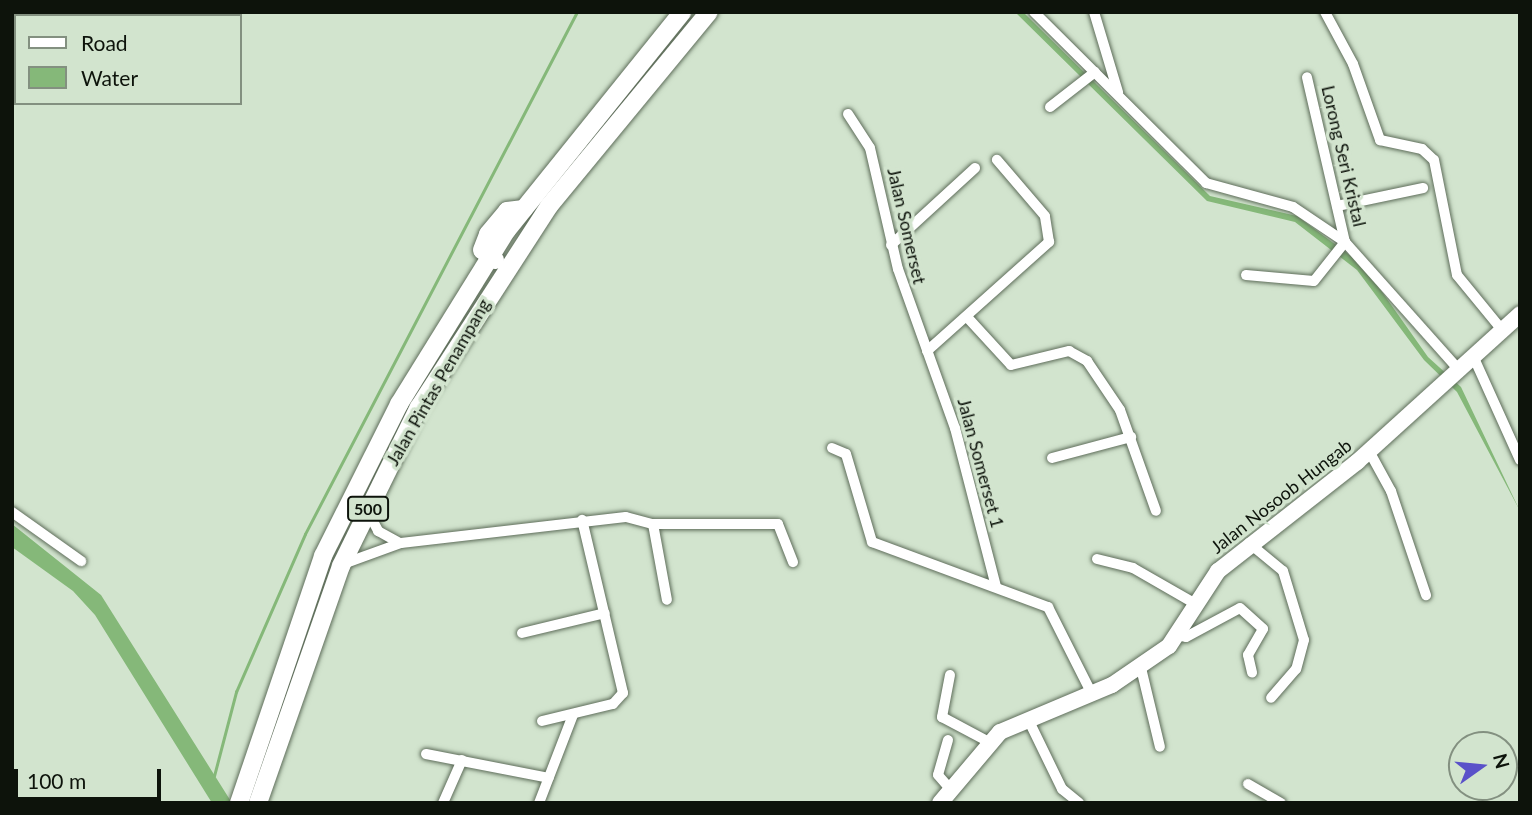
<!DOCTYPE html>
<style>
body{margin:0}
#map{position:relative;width:1532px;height:815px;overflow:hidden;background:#d2e4ce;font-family:Lato,sans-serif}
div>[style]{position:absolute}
.water>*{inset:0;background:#85b879}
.stream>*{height:2.5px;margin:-1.25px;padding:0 1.25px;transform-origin:1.25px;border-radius:1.25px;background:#85b879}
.roads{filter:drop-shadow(0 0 2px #5e6d5a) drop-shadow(0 0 2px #5e6d5a)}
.street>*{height:10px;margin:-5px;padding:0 5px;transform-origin:5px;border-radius:5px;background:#fff}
.secondary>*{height:16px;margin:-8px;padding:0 8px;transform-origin:8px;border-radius:8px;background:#fff}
.primary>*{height:18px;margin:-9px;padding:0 9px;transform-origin:9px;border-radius:9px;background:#fff}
span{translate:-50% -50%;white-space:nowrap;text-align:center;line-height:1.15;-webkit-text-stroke:7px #d2e4ce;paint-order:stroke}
.shield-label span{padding:2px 5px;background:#d2e4ce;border:2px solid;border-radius:5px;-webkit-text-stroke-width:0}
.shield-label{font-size:16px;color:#0d130b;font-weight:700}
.street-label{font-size:18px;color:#0d130b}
.frame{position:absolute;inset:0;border:14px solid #0d130b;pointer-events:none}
.legend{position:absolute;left:14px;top:14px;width:228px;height:91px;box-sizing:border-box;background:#d2e4ce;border:2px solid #839080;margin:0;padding:9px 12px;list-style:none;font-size:21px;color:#0d130b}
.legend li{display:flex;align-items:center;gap:14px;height:35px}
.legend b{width:35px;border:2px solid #839080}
.north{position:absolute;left:1448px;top:731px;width:70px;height:70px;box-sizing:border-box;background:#d2e4ce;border:2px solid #839080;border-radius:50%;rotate:75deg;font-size:19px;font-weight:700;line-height:28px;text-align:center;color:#0d130b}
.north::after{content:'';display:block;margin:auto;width:24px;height:32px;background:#5a51c9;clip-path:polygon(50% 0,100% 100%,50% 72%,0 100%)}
.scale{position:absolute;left:14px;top:769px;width:147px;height:32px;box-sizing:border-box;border:4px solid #0d130b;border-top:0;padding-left:9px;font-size:21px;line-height:24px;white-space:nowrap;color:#0d130b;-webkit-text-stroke:5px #d2e4ce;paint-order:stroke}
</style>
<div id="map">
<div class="water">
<div style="clip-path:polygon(1015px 12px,1023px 12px,1210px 196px,1297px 216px,1363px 265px,1428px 357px,1461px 387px,1520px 511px,1457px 392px,1424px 360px,1357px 270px,1295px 222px,1207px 201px)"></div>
<div style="clip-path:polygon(12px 524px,101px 595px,232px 803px,212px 803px,95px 615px,73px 591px,12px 547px)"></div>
</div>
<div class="stream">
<div style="left:214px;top:776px;width:87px;rotate:-75.3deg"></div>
<div style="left:236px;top:692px;width:172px;rotate:-66.4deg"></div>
<div style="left:305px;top:534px;width:589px;rotate:-62.48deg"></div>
</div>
<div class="roads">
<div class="street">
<div style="left:1034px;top:12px;width:243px;rotate:44.8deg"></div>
<div style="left:1206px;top:183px;width:90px;rotate:15.4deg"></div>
<div style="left:1293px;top:207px;width:63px;rotate:33.9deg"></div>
<div style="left:1345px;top:242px;width:173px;rotate:48.3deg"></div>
<div style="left:1094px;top:12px;width:84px;rotate:73.3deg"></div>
<div style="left:1325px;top:12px;width:59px;rotate:61.7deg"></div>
<div style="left:1353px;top:64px;width:81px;rotate:70.4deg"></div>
<div style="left:1380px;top:140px;width:43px;rotate:12.1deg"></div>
<div style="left:1422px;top:149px;width:16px;rotate:43deg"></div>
<div style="left:1434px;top:160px;width:117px;rotate:78.7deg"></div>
<div style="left:1457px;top:275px;width:71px;rotate:50.7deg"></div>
<div style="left:1050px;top:107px;width:57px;rotate:-37.9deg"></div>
<div style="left:848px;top:114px;width:40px;rotate:57.1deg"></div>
<div style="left:870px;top:148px;width:124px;rotate:77deg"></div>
<div style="left:898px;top:269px;width:169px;rotate:70.3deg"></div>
<div style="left:955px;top:428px;width:164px;rotate:75.5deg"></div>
<div style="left:1337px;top:206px;width:88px;rotate:-11.8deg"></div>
<div style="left:891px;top:245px;width:114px;rotate:-42.5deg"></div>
<div style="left:1246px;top:275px;width:68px;rotate:5deg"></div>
<div style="left:1314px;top:281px;width:50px;rotate:-51.5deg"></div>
<div style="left:1345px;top:242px;width:169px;rotate:-103deg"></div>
<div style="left:967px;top:317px;width:65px;rotate:47.5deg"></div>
<div style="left:1011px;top:365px;width:60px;rotate:-13.6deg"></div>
<div style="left:1069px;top:351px;width:21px;rotate:29deg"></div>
<div style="left:1087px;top:361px;width:59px;rotate:56deg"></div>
<div style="left:1120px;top:410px;width:107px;rotate:70.4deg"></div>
<div style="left:927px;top:351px;width:164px;rotate:-41.8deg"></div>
<div style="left:1049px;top:242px;width:26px;rotate:-99deg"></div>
<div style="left:1045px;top:216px;width:74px;rotate:-130.6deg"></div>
<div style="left:1474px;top:358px;width:112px;rotate:65.7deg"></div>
<div style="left:832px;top:448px;width:15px;rotate:23deg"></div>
<div style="left:846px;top:454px;width:92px;rotate:73.5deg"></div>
<div style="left:872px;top:542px;width:188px;rotate:20.3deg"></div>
<div style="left:1048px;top:607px;width:95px;rotate:63.2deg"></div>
<div style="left:1369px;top:451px;width:46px;rotate:61.2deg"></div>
<div style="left:1391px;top:491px;width:110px;rotate:71.4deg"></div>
<div style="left:1052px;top:458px;width:82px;rotate:-14.9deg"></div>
<div style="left:367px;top:510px;width:24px;rotate:62deg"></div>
<div style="left:378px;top:531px;width:23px;rotate:29deg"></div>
<div style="left:12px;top:512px;width:85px;rotate:35.4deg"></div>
<div style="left:653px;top:524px;width:77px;rotate:79.6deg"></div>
<div style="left:1249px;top:543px;width:44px;rotate:39.5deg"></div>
<div style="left:1283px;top:571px;width:72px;rotate:73.1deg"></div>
<div style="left:1304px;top:640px;width:30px;rotate:105deg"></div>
<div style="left:1296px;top:669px;width:38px;rotate:131deg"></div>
<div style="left:1097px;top:559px;width:37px;rotate:14deg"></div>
<div style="left:1133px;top:568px;width:70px;rotate:29.8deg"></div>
<div style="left:343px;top:564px;width:62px;rotate:-19.9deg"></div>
<div style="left:401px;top:543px;width:226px;rotate:-6.6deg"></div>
<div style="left:626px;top:517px;width:28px;rotate:15deg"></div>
<div style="left:653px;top:524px;width:125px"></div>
<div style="left:778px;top:524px;width:41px;rotate:68.5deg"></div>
<div style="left:522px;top:633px;width:85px;rotate:-13.5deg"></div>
<div style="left:1175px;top:635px;width:11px;rotate:10deg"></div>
<div style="left:1186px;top:637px;width:61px;rotate:-28.2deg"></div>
<div style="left:1240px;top:608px;width:31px;rotate:42deg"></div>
<div style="left:1263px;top:629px;width:30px;rotate:120deg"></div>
<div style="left:1248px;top:655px;width:18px;rotate:77deg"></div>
<div style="left:1141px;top:668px;width:81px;rotate:76.5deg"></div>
<div style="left:950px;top:675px;width:43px;rotate:100.8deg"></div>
<div style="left:942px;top:717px;width:53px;rotate:28deg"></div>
<div style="left:1028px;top:719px;width:78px;rotate:64.1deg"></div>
<div style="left:1062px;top:789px;width:22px;rotate:39deg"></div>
<div style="left:542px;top:721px;width:73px;rotate:-13.5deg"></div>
<div style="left:613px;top:704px;width:15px;rotate:-48deg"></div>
<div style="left:623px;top:693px;width:178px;rotate:-103.3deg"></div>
<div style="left:948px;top:740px;width:36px;rotate:106deg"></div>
<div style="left:938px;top:775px;width:18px;rotate:49deg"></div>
<div style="left:426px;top:754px;width:125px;rotate:11deg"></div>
<div style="left:1248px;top:784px;width:38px;rotate:30deg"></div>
<div style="left:443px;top:803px;width:47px;rotate:-66.2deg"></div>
<div style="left:539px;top:803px;width:94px;rotate:-68.9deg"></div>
</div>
<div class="secondary">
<div style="left:940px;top:803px;width:93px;rotate:-49.8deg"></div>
<div style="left:1000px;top:732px;width:121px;rotate:-22.8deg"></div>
<div style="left:1112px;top:685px;width:69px;rotate:-34.4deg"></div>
<div style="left:1169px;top:646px;width:90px;rotate:-56.8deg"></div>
<div style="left:1218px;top:571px;width:177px;rotate:-38.1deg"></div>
<div style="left:1357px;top:462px;width:220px;rotate:-42.2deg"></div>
</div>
<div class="primary">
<div style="left:495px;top:260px;width:16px;rotate:-142deg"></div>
<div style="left:482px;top:250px;width:17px;rotate:-69deg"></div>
<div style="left:488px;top:234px;width:30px;rotate:-50deg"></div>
<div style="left:507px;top:211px;width:17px;rotate:-7deg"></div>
<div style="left:239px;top:803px;width:261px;rotate:-71.2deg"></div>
<div style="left:323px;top:556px;width:170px;rotate:-63.4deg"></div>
<div style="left:399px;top:404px;width:205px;rotate:-58.2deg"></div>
<div style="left:507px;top:230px;width:280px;rotate:-51.2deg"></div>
<div style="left:258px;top:803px;width:251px;rotate:-70.7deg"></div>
<div style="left:341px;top:566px;width:177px;rotate:-63.9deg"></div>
<div style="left:419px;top:407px;width:239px;rotate:-57.1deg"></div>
<div style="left:549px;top:206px;width:251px;rotate:-50.5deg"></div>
</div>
</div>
<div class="shield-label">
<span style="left:368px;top:509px">500</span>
</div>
<div class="street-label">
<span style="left:1344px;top:156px;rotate:77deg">Lorong Seri Kristal</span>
<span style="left:907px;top:226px;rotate:77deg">Jalan Somerset</span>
<span style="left:438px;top:382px;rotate:-60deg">Jalan Pintas Penampang</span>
<span style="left:981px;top:463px;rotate:75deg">Jalan Somerset 1</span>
<span style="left:1281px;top:496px;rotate:-38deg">Jalan Nosoob Hungab</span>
</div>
<div class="frame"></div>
<ul class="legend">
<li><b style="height:9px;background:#fff"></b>Road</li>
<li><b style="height:19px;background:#85b879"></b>Water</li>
</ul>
<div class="north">N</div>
<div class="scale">100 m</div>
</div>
